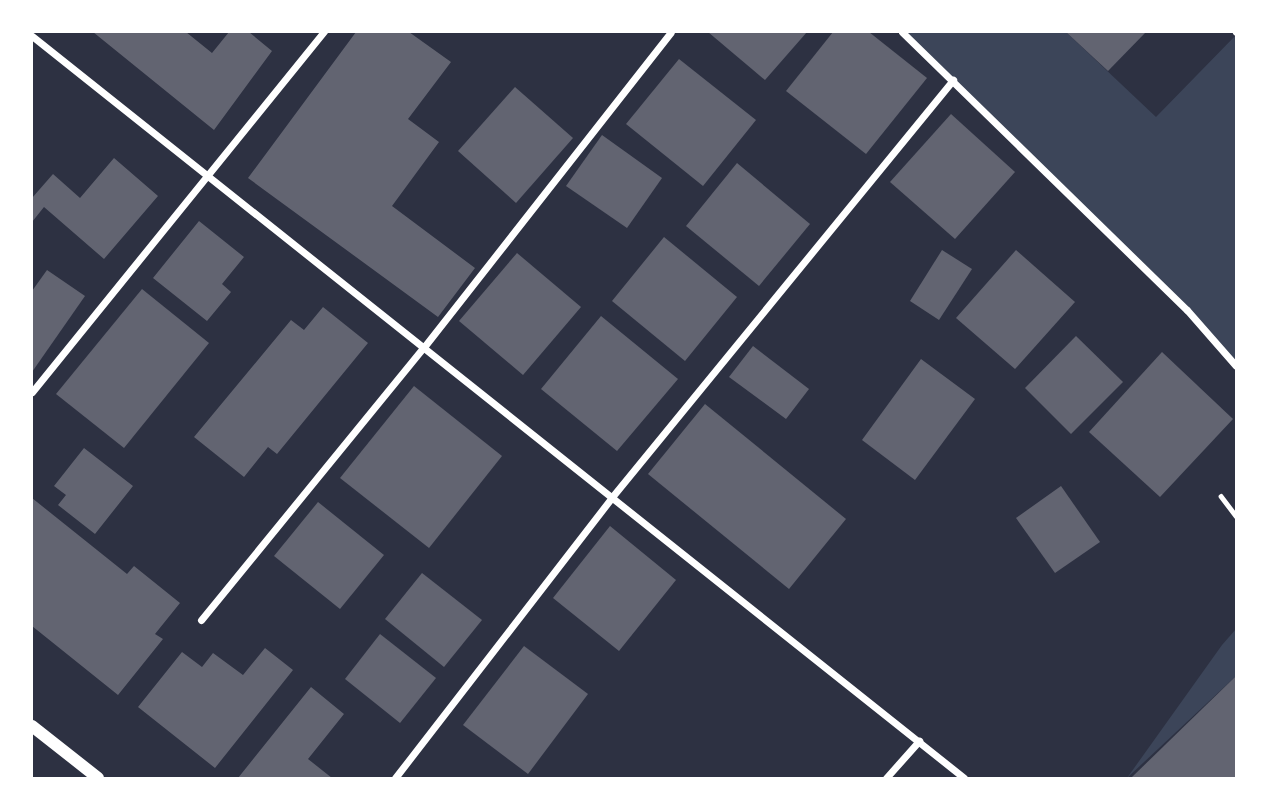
<!DOCTYPE html>
<style>
body{margin:0}
#map{position:relative;width:1268px;height:810px;overflow:hidden;background:#2d3142;font-family:"Fira Sans",sans-serif}
div>[style]{position:absolute}
.green>*{inset:0;background:#3c4559}
.building>*{inset:0;background:#626471}
.path>*{height:4.5px;margin:-2.25px;padding:0 2.25px;transform-origin:2.25px;border-radius:2.25px;background:#fff}
.minor>*{height:7px;margin:-3.5px;padding:0 3.5px;transform-origin:3.5px;border-radius:3.5px;background:#fff}
.tertiary>*{height:12px;margin:-6px;padding:0 6px;transform-origin:6px;border-radius:6px;background:#fff}
span{translate:-50% -50%;white-space:nowrap;text-align:center;line-height:1.15;-webkit-text-stroke:6px #fff;paint-order:stroke}
.frame{position:absolute;inset:0;border:33px solid #fff;pointer-events:none}
</style>
<div id="map">
<div class="green">
<div style="clip-path:polygon(902px 32px,1066px 32px,1156px 117px,1236px 35px,1236px 366px,1187px 310px)"></div>
<div style="clip-path:polygon(1236px 629px,1236px 676px,1127px 778px,1222px 645px)"></div>
</div>
<div class="building">
<div style="clip-path:polygon(93px 32px,186px 32px,212px 53px,229px 32px,249px 32px,272px 51px,214px 130px)"></div>
<div style="clip-path:polygon(356px 32px,409px 32px,451px 62px,408px 119px,439px 142px,392px 206px,475px 268px,438px 317px,248px 178px)"></div>
<div style="clip-path:polygon(708px 32px,807px 32px,765px 80px)"></div>
<div style="clip-path:polygon(833px 32px,869px 32px,927px 78px,866px 154px,786px 91px)"></div>
<div style="clip-path:polygon(1066px 32px,1146px 32px,1108px 71px)"></div>
<div style="clip-path:polygon(679px 59px,756px 120px,703px 186px,626px 124px)"></div>
<div style="clip-path:polygon(515px 87px,573px 138px,516px 203px,458px 151px)"></div>
<div style="clip-path:polygon(951px 114px,1015px 172px,955px 239px,890px 182px)"></div>
<div style="clip-path:polygon(602px 135px,662px 178px,627px 228px,566px 186px)"></div>
<div style="clip-path:polygon(114px 158px,158px 196px,104px 259px,44px 207px,32px 222px,32px 198px,53px 174px,80px 198px)"></div>
<div style="clip-path:polygon(737px 163px,810px 224px,759px 286px,686px 226px)"></div>
<div style="clip-path:polygon(199px 221px,244px 257px,222px 284px,231px 292px,207px 321px,153px 278px)"></div>
<div style="clip-path:polygon(664px 237px,737px 297px,685px 361px,612px 301px)"></div>
<div style="clip-path:polygon(942px 250px,972px 269px,939px 320px,910px 301px)"></div>
<div style="clip-path:polygon(1016px 250px,1075px 302px,1015px 369px,956px 318px)"></div>
<div style="clip-path:polygon(517px 253px,581px 307px,523px 375px,459px 321px)"></div>
<div style="clip-path:polygon(47px 270px,85px 296px,32px 372px,32px 291px)"></div>
<div style="clip-path:polygon(142px 289px,209px 343px,124px 448px,56px 394px)"></div>
<div style="clip-path:polygon(323px 307px,368px 343px,277px 454px,268px 447px,244px 477px,194px 437px,291px 320px,304px 330px)"></div>
<div style="clip-path:polygon(601px 316px,678px 379px,617px 451px,541px 389px)"></div>
<div style="clip-path:polygon(1076px 336px,1123px 382px,1071px 434px,1025px 388px)"></div>
<div style="clip-path:polygon(753px 346px,809px 389px,786px 419px,729px 377px)"></div>
<div style="clip-path:polygon(1162px 352px,1233px 419px,1160px 497px,1089px 432px)"></div>
<div style="clip-path:polygon(921px 359px,975px 399px,915px 480px,862px 440px)"></div>
<div style="clip-path:polygon(414px 386px,502px 456px,429px 548px,340px 478px)"></div>
<div style="clip-path:polygon(705px 404px,846px 519px,789px 589px,648px 474px)"></div>
<div style="clip-path:polygon(84px 448px,133px 486px,95px 534px,58px 505px,66px 495px,54px 486px)"></div>
<div style="clip-path:polygon(1061px 486px,1100px 542px,1055px 573px,1016px 518px)"></div>
<div style="clip-path:polygon(32px 498px,127px 574px,134px 566px,180px 603px,155px 634px,163px 639px,118px 695px,32px 626px)"></div>
<div style="clip-path:polygon(318px 502px,384px 555px,340px 609px,274px 556px)"></div>
<div style="clip-path:polygon(610px 526px,676px 580px,619px 651px,553px 598px)"></div>
<div style="clip-path:polygon(422px 573px,482px 620px,444px 667px,385px 619px)"></div>
<div style="clip-path:polygon(380px 634px,436px 678px,400px 723px,345px 679px)"></div>
<div style="clip-path:polygon(524px 646px,588px 694px,528px 774px,463px 725px)"></div>
<div style="clip-path:polygon(265px 648px,293px 670px,215px 768px,138px 707px,182px 652px,202px 667px,213px 653px,243px 675px)"></div>
<div style="clip-path:polygon(1236px 676px,1236px 778px,1131px 778px)"></div>
<div style="clip-path:polygon(311px 687px,344px 714px,308px 759px,332px 778px,238px 778px)"></div>
</div>
<div class="path">
<div style="left:1235px;top:32px;width:1px;rotate:45deg"></div>
<div style="left:1221px;top:496px;width:25px;rotate:53deg"></div>
</div>
<div class="minor">
<div style="left:902px;top:32px;width:398px;rotate:44.3deg"></div>
<div style="left:1187px;top:310px;width:74px;rotate:48.8deg"></div>
<div style="left:32px;top:36px;width:1191px;rotate:38.52deg"></div>
<div style="left:32px;top:392px;width:464px;rotate:-51deg"></div>
<div style="left:201px;top:620px;width:353px;rotate:-50.8deg"></div>
<div style="left:424px;top:347px;width:400px;rotate:-51.9deg"></div>
<div style="left:395px;top:778px;width:355px;rotate:-52.3deg"></div>
<div style="left:612px;top:497px;width:539px;rotate:-50.73deg"></div>
<div style="left:886px;top:778px;width:50px;rotate:-48.3deg"></div>
</div>
<div class="tertiary">
<div style="left:32px;top:726px;width:84px;rotate:38.2deg"></div>
</div>
<div class="frame"></div>
</div>
